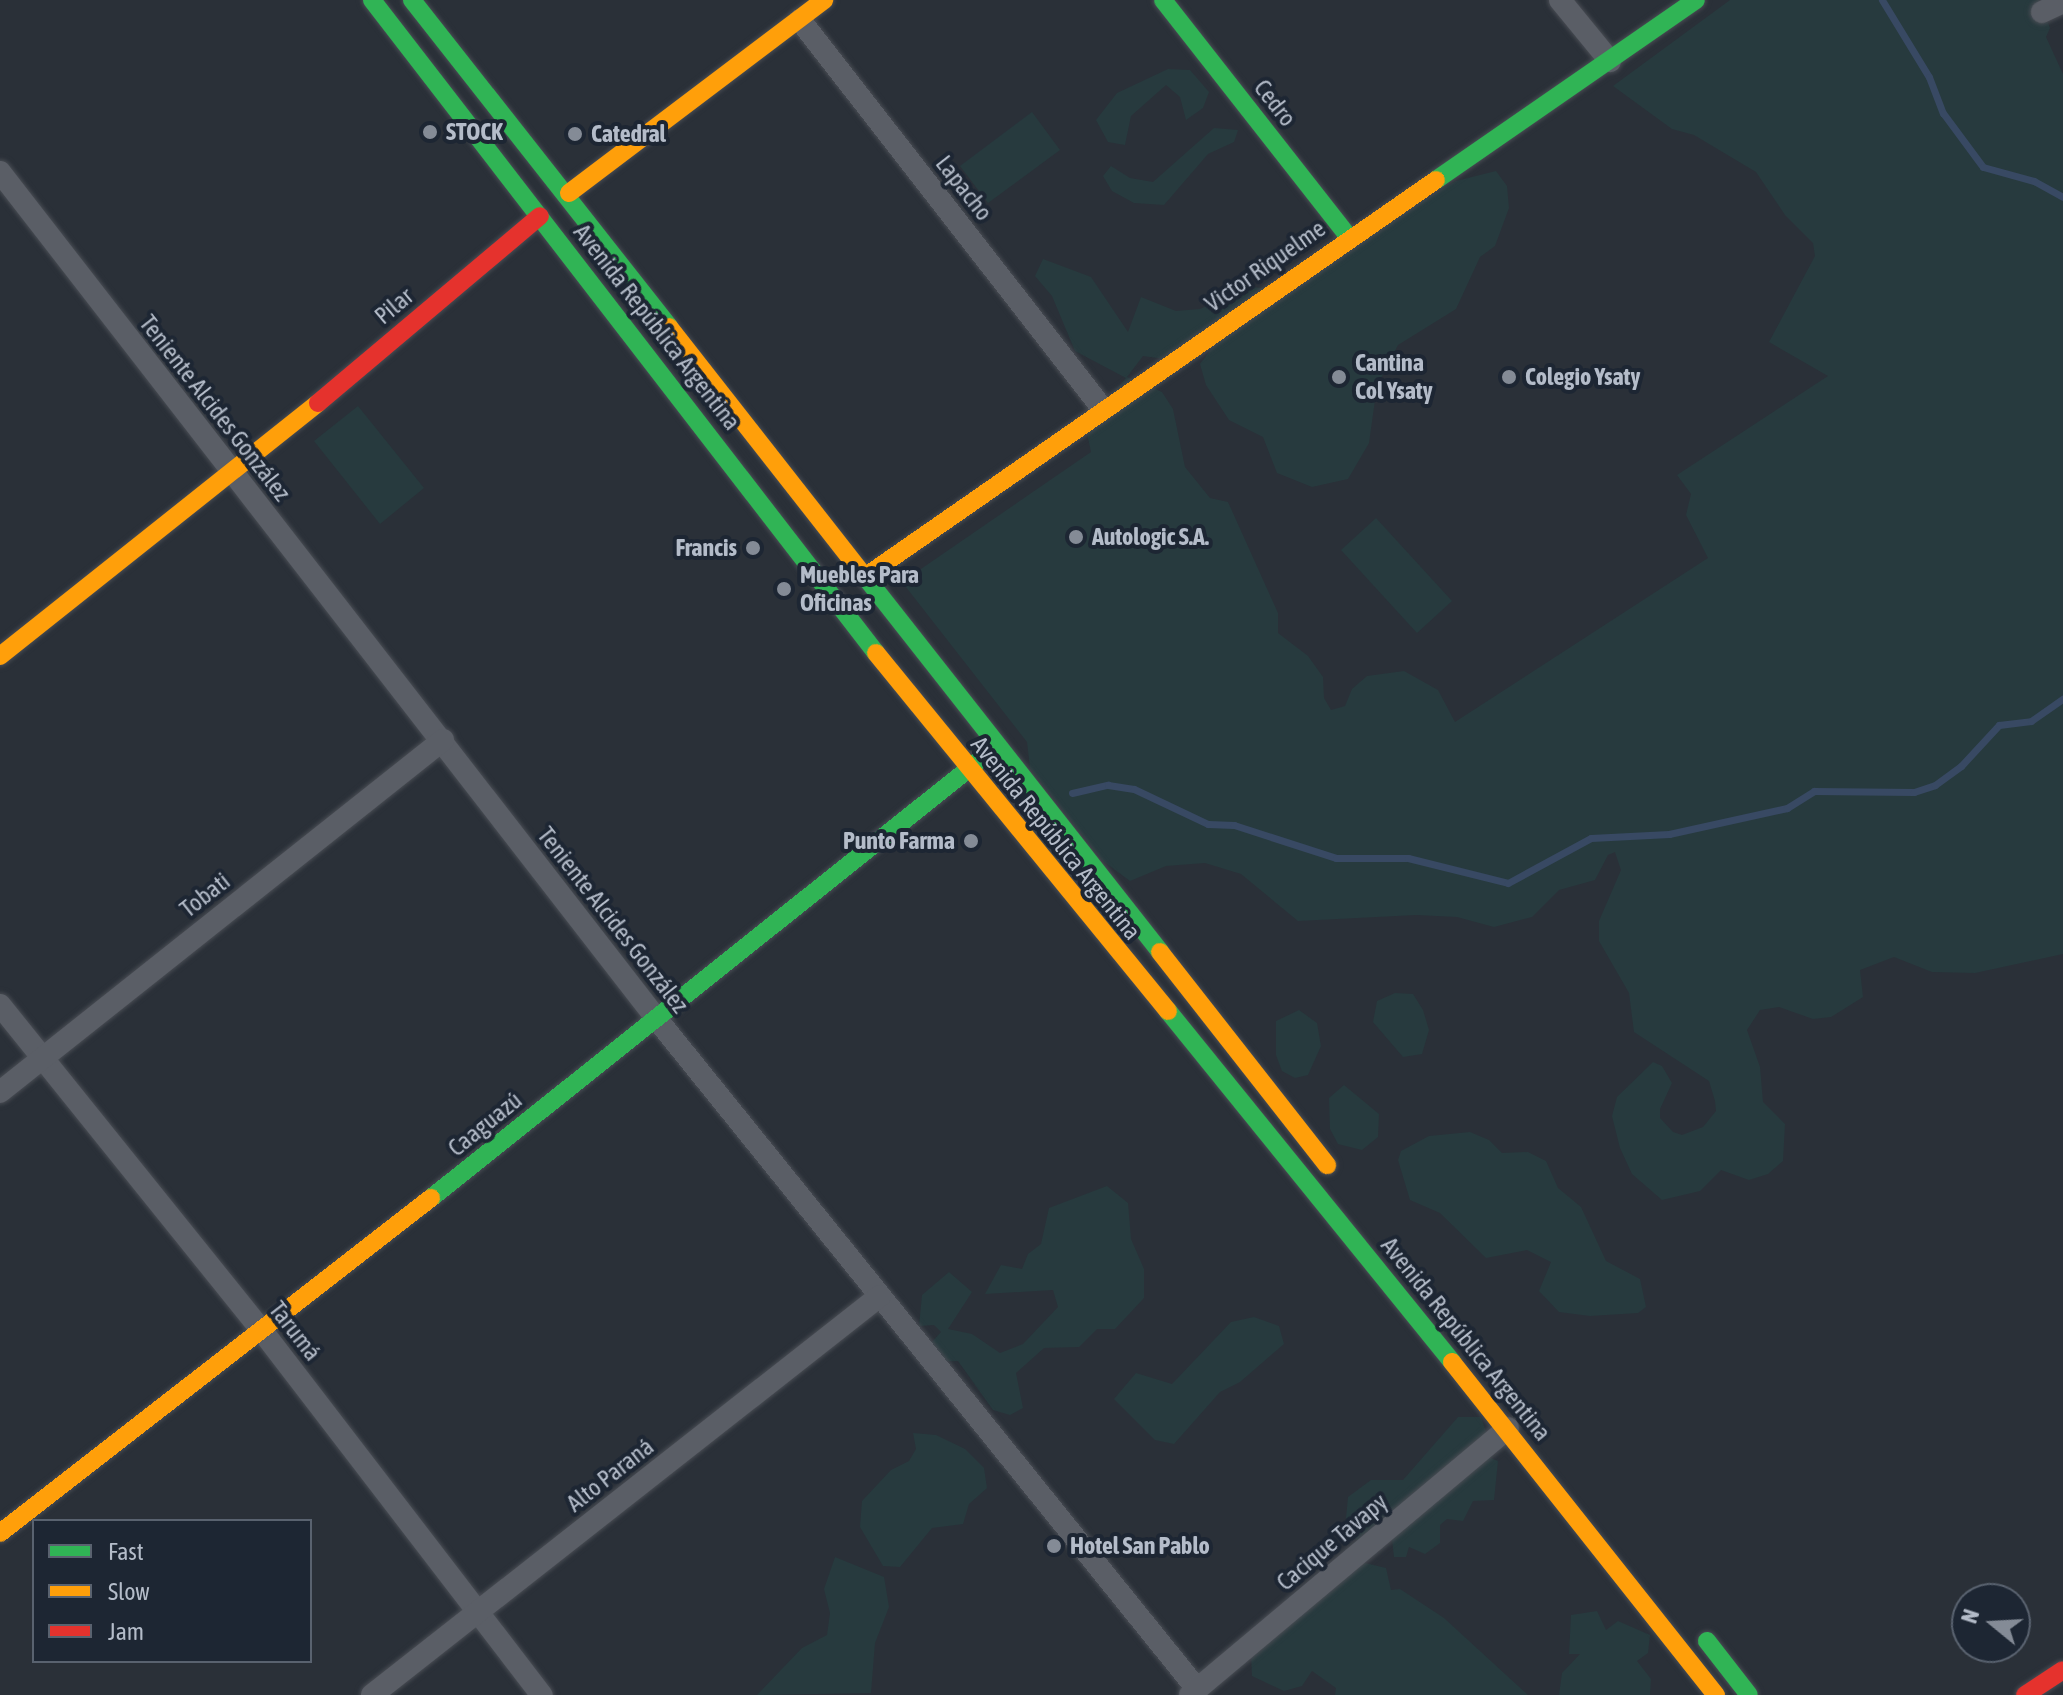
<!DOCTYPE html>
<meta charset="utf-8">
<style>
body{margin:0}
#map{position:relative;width:2063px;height:1695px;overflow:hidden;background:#2a3038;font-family:"Asap Condensed",sans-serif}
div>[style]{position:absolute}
.green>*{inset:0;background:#273a3e}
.stream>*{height:7px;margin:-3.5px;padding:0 3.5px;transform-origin:3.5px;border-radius:3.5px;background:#384963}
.roads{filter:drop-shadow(0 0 2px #484c53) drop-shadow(0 0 2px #484c53)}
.street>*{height:22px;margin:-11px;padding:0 11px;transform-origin:11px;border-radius:11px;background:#5a5e66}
.fast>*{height:18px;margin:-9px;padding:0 9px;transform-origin:9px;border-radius:9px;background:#30b455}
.slow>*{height:18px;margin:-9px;padding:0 9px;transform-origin:9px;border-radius:9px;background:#ff9f0a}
.jam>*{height:18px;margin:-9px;padding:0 9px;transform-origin:9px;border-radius:9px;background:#e5322d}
.dots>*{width:22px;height:22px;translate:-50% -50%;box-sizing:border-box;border:4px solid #1d2633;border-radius:50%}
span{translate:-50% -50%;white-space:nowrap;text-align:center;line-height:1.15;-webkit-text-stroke:8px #1d2633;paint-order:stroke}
.street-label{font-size:24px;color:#b4bcc9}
.poi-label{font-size:24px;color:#b4bcc9;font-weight:700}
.left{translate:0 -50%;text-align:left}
.right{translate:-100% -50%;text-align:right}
.legend{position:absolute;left:32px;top:1519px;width:280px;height:144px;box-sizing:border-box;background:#1d2633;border:2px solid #59626f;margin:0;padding:10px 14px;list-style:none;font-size:24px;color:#b4bcc9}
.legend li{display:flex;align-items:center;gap:16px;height:40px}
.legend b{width:40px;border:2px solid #59626f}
.north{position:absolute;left:1951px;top:1583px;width:80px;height:80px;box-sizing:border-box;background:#1d2633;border:2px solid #59626f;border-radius:50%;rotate:288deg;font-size:22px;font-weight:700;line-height:32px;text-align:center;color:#b4bcc9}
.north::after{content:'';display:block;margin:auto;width:28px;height:36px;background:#848b96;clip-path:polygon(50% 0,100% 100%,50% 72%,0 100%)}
</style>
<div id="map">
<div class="green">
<div style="clip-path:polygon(1730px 0,2039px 0,2050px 28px,2046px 37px,2063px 74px,2063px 954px,1975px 973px,1932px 972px,1894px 957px,1860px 970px,1863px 997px,1831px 1017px,1813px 1019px,1779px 1007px,1760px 1010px,1747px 1030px,1760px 1067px,1763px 1102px,1785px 1124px,1783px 1161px,1768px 1174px,1749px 1180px,1721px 1170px,1700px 1191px,1662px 1200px,1632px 1174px,1620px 1148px,1612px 1116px,1617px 1097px,1653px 1062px,1662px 1066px,1672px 1083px,1660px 1109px,1660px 1118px,1673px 1132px,1682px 1135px,1703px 1127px,1716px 1111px,1715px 1101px,1709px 1081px,1634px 1032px,1629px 993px,1599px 941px,1599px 921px,1621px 870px,1615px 852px,1608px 855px,1595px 880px,1559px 890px,1532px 917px,1494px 927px,1457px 917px,1416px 915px,1298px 921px,1241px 874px,1205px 863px,1166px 866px,1130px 881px,1103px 861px,1030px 768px,1027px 742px,902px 582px,1091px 452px,1085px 424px,1126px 378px,1075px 351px,1052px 296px,1035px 276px,1043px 259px,1091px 277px,1128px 332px,1141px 297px,1176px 311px,1200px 309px,1250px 287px,1275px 289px,1456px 181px,1496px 171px,1507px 186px,1509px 208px,1495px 246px,1480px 257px,1456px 309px,1398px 345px,1377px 386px,1369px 443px,1348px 479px,1312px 487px,1277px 473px,1263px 437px,1229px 420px,1206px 385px,1200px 364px,1212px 348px,1172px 360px,1143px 356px,1127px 377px,1162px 392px,1173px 409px,1185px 467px,1210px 498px,1228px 502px,1278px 613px,1278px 633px,1308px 656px,1323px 677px,1324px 698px,1331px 710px,1345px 706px,1352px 689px,1367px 676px,1404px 671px,1438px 690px,1455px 722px,1708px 558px,1686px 515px,1691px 494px,1677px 475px,1828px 376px,1769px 342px,1815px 256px,1813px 243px,1785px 215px,1756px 172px,1694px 135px,1672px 129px,1613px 86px)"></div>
<div style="clip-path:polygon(1168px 69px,1190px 70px,1209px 92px,1203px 108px,1186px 120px,1180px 97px,1166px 85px,1131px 116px,1125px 145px,1108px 142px,1096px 120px,1117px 93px)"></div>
<div style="clip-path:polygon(1032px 112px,1060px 150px,988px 203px,960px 166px)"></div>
<div style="clip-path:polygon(1214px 128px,1238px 130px,1234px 142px,1208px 154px,1164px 205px,1134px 203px,1112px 191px,1103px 176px,1111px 166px,1130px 178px,1153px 182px)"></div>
<div style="clip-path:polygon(358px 406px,424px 488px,380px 524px,314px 441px)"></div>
<div style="clip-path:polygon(1376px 518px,1452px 601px,1417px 633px,1341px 550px)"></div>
<div style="clip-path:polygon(1395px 993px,1413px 994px,1423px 1010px,1429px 1030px,1422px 1054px,1403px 1057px,1373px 1022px,1377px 1001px)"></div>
<div style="clip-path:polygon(1299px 1010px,1317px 1023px,1321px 1046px,1308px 1075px,1295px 1078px,1282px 1071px,1276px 1055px,1276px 1021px)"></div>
<div style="clip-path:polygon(1344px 1085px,1379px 1114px,1378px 1137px,1362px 1150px,1338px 1144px,1330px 1129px,1329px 1098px)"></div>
<div style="clip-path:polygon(1470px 1132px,1489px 1140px,1502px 1153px,1528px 1152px,1546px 1161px,1558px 1188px,1581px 1207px,1606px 1261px,1640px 1279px,1646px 1307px,1638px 1313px,1590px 1316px,1559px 1312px,1539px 1291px,1551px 1262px,1527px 1250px,1486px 1258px,1440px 1213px,1410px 1200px,1398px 1160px,1401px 1151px,1429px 1136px)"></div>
<div style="clip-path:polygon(1107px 1186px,1128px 1203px,1131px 1239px,1144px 1269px,1144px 1298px,1115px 1329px,1097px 1329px,1079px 1347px,1044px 1348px,1016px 1373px,1023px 1408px,1010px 1415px,993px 1410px,958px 1361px,933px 1362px,930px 1344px,941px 1332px,934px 1325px,919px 1326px,922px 1295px,949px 1272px,972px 1292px,948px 1329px,972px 1334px,1000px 1353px,1023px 1344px,1058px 1307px,1053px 1290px,985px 1294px,1001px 1265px,1022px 1269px,1028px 1254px,1041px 1244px,1049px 1208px)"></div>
<div style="clip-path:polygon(1254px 1317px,1279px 1326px,1284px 1344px,1240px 1382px,1220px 1392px,1174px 1444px,1155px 1440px,1114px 1399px,1136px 1373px,1172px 1384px,1231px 1322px)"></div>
<div style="clip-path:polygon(1458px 1417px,1481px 1417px,1490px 1443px,1377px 1538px,1356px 1540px,1346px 1518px,1348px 1497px,1371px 1480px,1403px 1480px)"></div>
<div style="clip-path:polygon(913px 1433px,936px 1435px,965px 1449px,984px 1468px,987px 1488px,969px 1504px,963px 1524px,932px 1528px,900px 1567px,883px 1566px,860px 1527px,862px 1501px,891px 1470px,909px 1461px,916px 1449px)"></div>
<div style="clip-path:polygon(1483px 1455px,1498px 1461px,1494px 1500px,1473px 1501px,1463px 1521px,1447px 1519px,1440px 1525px,1440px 1543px,1425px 1554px,1409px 1547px,1406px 1557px,1394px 1557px,1392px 1540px)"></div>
<div style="clip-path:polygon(835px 1557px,884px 1577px,889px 1607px,875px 1643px,871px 1693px,757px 1695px,802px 1648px,827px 1635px,830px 1613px,824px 1589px)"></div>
<div style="clip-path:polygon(1361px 1562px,1386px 1568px,1391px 1590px,1400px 1589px,1444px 1618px,1528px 1695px,1335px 1695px,1336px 1688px,1312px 1671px,1302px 1686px,1284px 1691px,1252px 1676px,1251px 1655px,1284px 1601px)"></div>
<div style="clip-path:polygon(1597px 1611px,1606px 1630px,1618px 1621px,1650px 1635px,1648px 1653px,1637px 1661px,1651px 1679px,1650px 1695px,1559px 1695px,1562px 1673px,1580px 1654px,1569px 1654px,1571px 1615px)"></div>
</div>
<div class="stream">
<div style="left:1882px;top:0;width:90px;rotate:58.6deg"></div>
<div style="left:1929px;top:77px;width:39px;rotate:69deg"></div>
<div style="left:1943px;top:113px;width:67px;rotate:53.5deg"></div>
<div style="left:1983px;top:167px;width:53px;rotate:15.4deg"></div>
<div style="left:2034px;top:181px;width:33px;rotate:29deg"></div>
<div style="left:1072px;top:793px;width:37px;rotate:-13deg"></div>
<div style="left:1108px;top:785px;width:26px;rotate:9deg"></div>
<div style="left:1134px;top:789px;width:82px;rotate:25.3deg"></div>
<div style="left:1208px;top:824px;width:26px;rotate:2deg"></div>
<div style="left:1234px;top:825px;width:107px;rotate:17.9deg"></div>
<div style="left:1336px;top:858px;width:72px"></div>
<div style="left:1408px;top:858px;width:103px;rotate:14deg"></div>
<div style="left:1508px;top:883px;width:94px;rotate:-28.5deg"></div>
<div style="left:1591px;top:838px;width:78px;rotate:-2.9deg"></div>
<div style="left:1669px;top:834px;width:121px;rotate:-12.4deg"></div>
<div style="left:1787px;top:808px;width:32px;rotate:-32deg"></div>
<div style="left:1814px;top:791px;width:100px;rotate:0.6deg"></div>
<div style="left:1914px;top:792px;width:22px;rotate:-18deg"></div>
<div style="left:1935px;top:785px;width:32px;rotate:-36deg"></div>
<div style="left:1961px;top:766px;width:56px;rotate:-47.2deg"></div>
<div style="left:1999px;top:725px;width:32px;rotate:-7deg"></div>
<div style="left:2031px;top:721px;width:39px;rotate:-35deg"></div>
</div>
<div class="roads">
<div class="street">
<div style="left:1560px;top:0;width:79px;rotate:50.7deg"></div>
<div style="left:2042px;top:12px;width:23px;rotate:-25deg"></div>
<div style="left:800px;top:20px;width:492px;rotate:52.1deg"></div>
<div style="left:0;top:172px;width:1071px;rotate:52.21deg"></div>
<div style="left:656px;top:1018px;width:862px;rotate:51.12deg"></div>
<div style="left:0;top:1005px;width:420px;rotate:51.2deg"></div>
<div style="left:263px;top:1332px;width:458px;rotate:52.5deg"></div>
<div style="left:0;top:1092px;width:566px;rotate:-38.47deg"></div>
<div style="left:372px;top:1695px;width:646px;rotate:-38.15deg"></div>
<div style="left:1190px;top:1695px;width:415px;rotate:-40deg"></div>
</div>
<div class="fast">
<div style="left:372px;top:0;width:825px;rotate:52.34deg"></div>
<div style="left:412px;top:0;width:416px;rotate:51.8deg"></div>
<div style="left:1163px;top:0;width:301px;rotate:51.9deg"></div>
<div style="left:1436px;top:180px;width:316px;rotate:-34.7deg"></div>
<div style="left:863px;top:574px;width:481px;rotate:51.8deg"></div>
<div style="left:1168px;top:1011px;width:452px;rotate:51deg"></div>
<div style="left:431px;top:1198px;width:723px;rotate:-38.6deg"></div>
<div style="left:1707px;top:1641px;width:68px;rotate:52.1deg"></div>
</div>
<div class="slow">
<div style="left:569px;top:193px;width:320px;rotate:-37.1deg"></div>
<div style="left:669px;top:327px;width:314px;rotate:51.9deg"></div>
<div style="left:866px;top:576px;width:694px;rotate:-34.79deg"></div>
<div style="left:876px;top:653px;width:462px;rotate:50.8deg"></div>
<div style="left:0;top:656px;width:406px;rotate:-38.5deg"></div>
<div style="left:1160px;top:952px;width:271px;rotate:51.9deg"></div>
<div style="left:1452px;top:1362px;width:425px;rotate:51.6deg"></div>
<div style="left:0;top:1533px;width:546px;rotate:-37.86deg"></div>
</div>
<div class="jam">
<div style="left:318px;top:403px;width:290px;rotate:-40.1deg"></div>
<div style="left:2025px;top:1695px;width:45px;rotate:-33.3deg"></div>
</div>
</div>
<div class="dots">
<div style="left:430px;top:132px;background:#848b96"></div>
<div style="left:575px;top:134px;background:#848b96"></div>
<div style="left:1339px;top:377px;background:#848b96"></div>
<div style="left:1509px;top:377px;background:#848b96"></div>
<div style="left:1076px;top:537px;background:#848b96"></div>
<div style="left:753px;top:548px;background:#848b96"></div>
<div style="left:784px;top:589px;background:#848b96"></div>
<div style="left:971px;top:841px;background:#848b96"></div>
<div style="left:1054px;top:1546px;background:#848b96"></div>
</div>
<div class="street-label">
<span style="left:1275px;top:103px;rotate:52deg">Cedro</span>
<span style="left:964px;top:188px;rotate:52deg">Lapacho</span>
<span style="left:1265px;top:266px;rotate:-35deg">Victor Riquelme</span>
<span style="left:394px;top:306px;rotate:-40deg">Pilar</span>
<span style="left:657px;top:327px;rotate:52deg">Avenida República Argentina</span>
<span style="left:215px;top:408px;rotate:52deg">Teniente Alcides González</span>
<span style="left:1056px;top:838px;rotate:51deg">Avenida República Argentina</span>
<span style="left:205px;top:895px;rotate:-38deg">Tobati</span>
<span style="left:613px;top:920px;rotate:52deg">Teniente Alcides González</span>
<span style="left:485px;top:1124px;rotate:-39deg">Caaguazú</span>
<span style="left:295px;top:1331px;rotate:52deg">Tarumá</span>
<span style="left:1466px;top:1339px;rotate:51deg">Avenida República Argentina</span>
<span style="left:610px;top:1475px;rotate:-38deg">Alto Paraná</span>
<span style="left:1332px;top:1542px;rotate:-40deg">Cacique Tavapy</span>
</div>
<div class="poi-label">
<span class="left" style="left:446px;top:132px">STOCK</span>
<span class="left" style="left:591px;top:134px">Catedral</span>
<span class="left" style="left:1355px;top:377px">Cantina<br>Col Ysaty</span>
<span class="left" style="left:1525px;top:377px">Colegio Ysaty</span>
<span class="left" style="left:1092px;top:537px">Autologic S.A.</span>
<span class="right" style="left:737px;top:548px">Francis</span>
<span class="left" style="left:800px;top:589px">Muebles Para<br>Oficinas</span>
<span class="right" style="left:955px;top:841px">Punto Farma</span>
<span class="left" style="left:1070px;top:1546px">Hotel San Pablo</span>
</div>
<ul class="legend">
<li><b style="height:10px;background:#30b455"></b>Fast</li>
<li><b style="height:10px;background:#ff9f0a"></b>Slow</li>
<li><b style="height:10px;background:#e5322d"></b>Jam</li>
</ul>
<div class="north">N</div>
</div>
